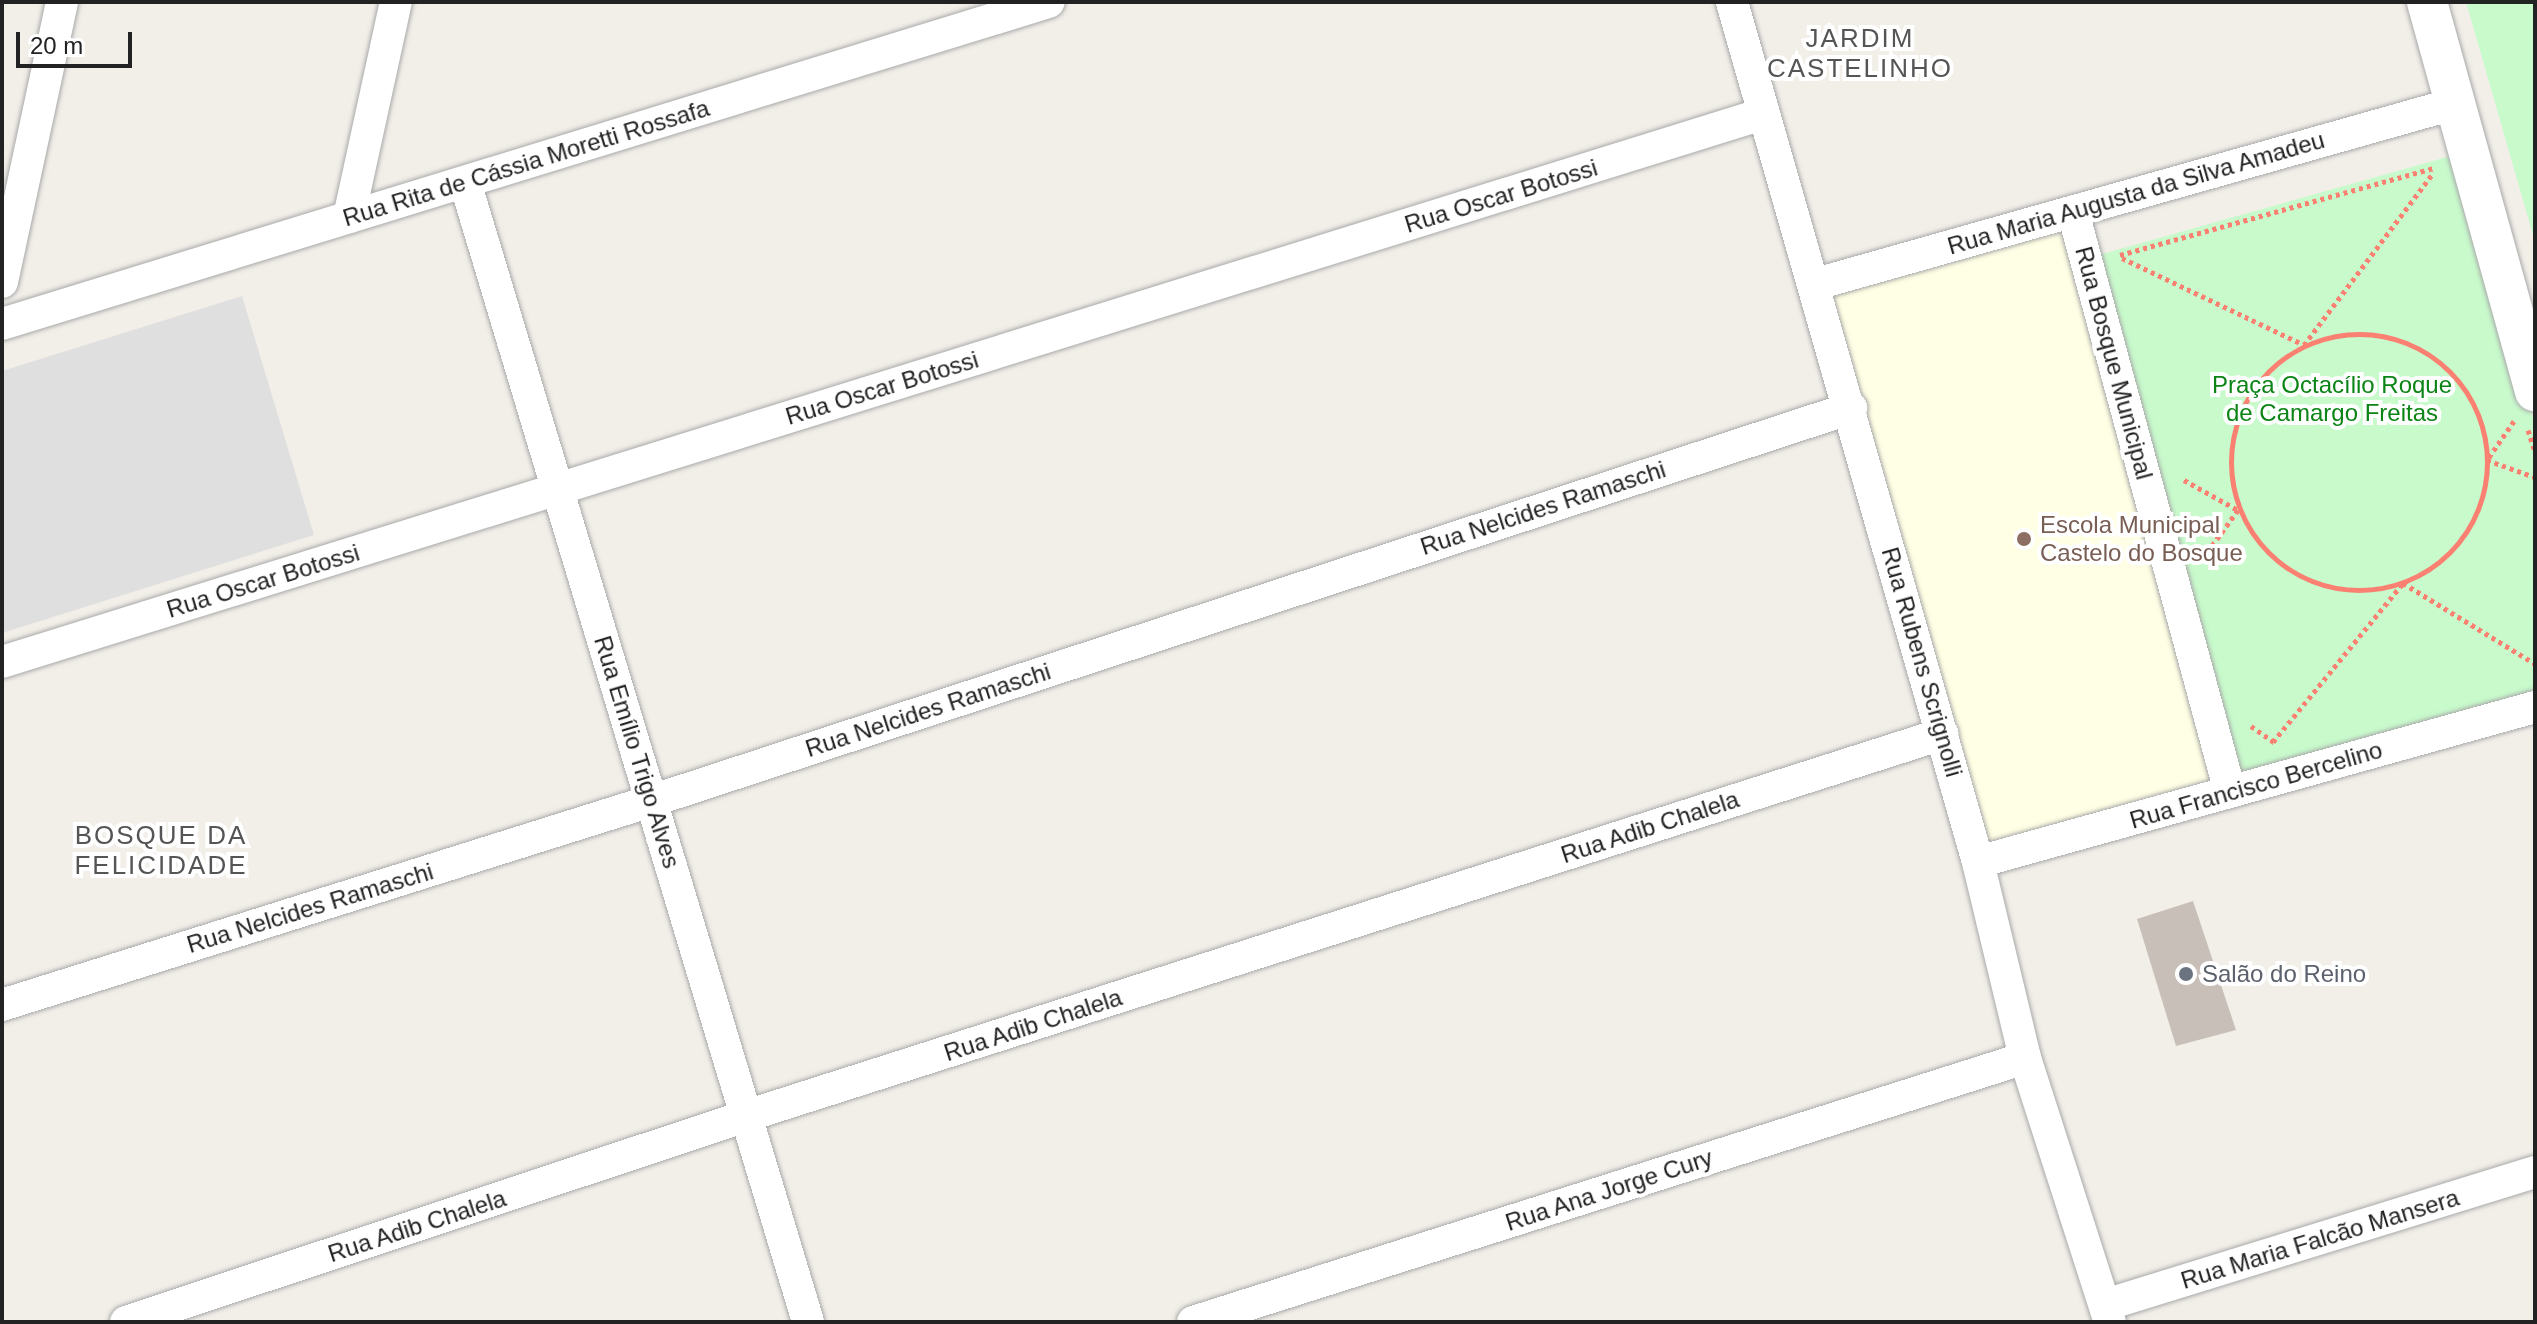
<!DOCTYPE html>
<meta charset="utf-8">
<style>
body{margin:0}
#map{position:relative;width:2537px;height:1324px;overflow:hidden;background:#f2efe9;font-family:Helvetica,sans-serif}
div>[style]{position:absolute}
.residential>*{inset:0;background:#e0dfdf}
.education>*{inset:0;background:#ffffe5}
.park>*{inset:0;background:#c8facc}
.building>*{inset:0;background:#c7bfb8}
.path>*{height:5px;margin-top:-2.5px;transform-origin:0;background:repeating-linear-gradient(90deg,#fa8072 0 4px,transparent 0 8px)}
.path>.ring{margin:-2.5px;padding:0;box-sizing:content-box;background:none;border:5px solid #fa8072;border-radius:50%}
.roads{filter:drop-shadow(0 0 2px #a9a9a9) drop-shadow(0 0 2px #a9a9a9)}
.minor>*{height:32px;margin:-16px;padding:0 16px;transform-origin:16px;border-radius:16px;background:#fff}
.tertiary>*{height:40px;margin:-20px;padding:0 20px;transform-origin:20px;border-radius:20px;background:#fff}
.dots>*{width:22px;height:22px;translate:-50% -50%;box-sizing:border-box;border:4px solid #fff;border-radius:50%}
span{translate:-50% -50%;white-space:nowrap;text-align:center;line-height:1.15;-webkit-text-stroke:8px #fff;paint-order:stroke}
.street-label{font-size:24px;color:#222}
.park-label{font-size:24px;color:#0c8416}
.education-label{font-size:24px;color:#785e54}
.left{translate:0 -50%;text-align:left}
.worship-label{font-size:24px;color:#5b616d}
.neighbourhood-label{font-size:26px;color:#555;letter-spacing:2px}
.frame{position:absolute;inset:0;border:4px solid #222;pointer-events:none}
.scale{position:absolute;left:16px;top:32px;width:116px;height:36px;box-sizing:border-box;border:4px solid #222;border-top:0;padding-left:10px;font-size:24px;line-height:28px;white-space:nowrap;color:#222;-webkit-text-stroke:6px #fff;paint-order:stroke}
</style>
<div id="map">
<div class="residential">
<div style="clip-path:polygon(242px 296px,314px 535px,2px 633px,2px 371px)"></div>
</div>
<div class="education">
<div style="clip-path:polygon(2070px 220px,2224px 789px,1981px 857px,1822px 289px)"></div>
</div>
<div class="park">
<div style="clip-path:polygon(2466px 2px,2535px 2px,2535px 242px)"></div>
<div style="clip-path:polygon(2465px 152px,2535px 426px,2535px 695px,2241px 777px,2095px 256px)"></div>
</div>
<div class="building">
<div style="clip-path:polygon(2193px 901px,2236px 1030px,2176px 1046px,2137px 919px)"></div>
</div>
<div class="path">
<div style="left:2120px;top:255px;width:325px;rotate:-15.5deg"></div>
<div style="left:2122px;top:258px;width:202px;rotate:25.5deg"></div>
<div style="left:2304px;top:345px;width:216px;rotate:-53.1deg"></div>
<div class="ring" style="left:2231px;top:334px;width:251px;height:251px"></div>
<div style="left:2514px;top:421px;width:47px;rotate:124.7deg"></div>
<div style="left:2487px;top:460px;width:51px;rotate:19.5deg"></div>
<div style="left:2528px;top:430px;width:23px;rotate:72deg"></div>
<div style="left:2184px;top:480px;width:62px;rotate:29.1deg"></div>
<div style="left:2238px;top:510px;width:59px;rotate:126.1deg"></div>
<div style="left:2251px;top:726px;width:29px;rotate:35deg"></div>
<div style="left:2273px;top:742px;width:205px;rotate:-50.7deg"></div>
<div style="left:2403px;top:583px;width:155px;rotate:31.5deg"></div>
</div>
<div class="roads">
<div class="minor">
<div style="left:1732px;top:2px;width:894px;rotate:74.04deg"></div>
<div style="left:1978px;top:862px;width:202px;rotate:76.5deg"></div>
<div style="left:2025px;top:1058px;width:277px;rotate:72.2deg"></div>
<div style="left:465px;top:182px;width:1190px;rotate:73.25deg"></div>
<div style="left:2073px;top:212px;width:601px;rotate:74.85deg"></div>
<div style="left:349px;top:217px;width:220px;rotate:-77.7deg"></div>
<div style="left:2px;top:282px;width:286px;rotate:-77.9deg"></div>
<div style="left:1816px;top:284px;width:666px;rotate:-15.77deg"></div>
<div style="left:2px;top:324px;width:1095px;rotate:-17.1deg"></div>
<div style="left:2px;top:662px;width:1843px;rotate:-17.29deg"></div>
<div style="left:1978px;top:862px;width:578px;rotate:-15.55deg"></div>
<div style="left:2px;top:1005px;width:680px;rotate:-17.45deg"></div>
<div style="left:651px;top:801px;width:1263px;rotate:-18.13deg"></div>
<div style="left:2105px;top:1305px;width:450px;rotate:-17.2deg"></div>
<div style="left:126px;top:1322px;width:653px;rotate:-18.38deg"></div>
<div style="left:746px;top:1116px;width:1256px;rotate:-17.71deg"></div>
<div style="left:1193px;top:1322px;width:873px;rotate:-17.6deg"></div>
</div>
<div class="tertiary">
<div style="left:2427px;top:2px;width:404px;rotate:74.5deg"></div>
</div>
</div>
<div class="dots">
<div style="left:2024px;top:539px;background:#8d6e63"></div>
<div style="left:2186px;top:974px;background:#6b7280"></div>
</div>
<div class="street-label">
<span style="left:526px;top:163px;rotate:-17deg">Rua Rita de Cássia Moretti Rossafa</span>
<span style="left:2136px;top:193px;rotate:-16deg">Rua Maria Augusta da Silva Amadeu</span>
<span style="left:1501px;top:196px;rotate:-17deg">Rua Oscar Botossi</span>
<span style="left:2114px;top:363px;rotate:75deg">Rua Bosque Municipal</span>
<span style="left:882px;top:388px;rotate:-17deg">Rua Oscar Botossi</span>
<span style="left:1543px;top:508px;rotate:-18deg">Rua Nelcides Ramaschi</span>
<span style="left:263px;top:581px;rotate:-17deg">Rua Oscar Botossi</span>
<span style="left:1922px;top:662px;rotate:74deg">Rua Rubens Scrignolli</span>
<span style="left:928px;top:710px;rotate:-18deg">Rua Nelcides Ramaschi</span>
<span style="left:637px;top:752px;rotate:73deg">Rua Emílio Trigo Alves</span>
<span style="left:2256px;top:785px;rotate:-16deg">Rua Francisco Bercelino</span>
<span style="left:1650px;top:827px;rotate:-18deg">Rua Adib Chalela</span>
<span style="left:310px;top:908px;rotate:-17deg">Rua Nelcides Ramaschi</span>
<span style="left:1033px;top:1025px;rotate:-18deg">Rua Adib Chalela</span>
<span style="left:1609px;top:1190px;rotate:-18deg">Rua Ana Jorge Cury</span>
<span style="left:417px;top:1226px;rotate:-18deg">Rua Adib Chalela</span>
<span style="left:2320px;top:1239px;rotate:-17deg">Rua Maria Falcão Mansera</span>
</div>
<div class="park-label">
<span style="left:2332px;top:399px">Praça Octacílio Roque<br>de Camargo Freitas</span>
</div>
<div class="education-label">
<span class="left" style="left:2040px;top:539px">Escola Municipal<br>Castelo do Bosque</span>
</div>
<div class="worship-label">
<span class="left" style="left:2202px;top:974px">Salão do Reino</span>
</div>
<div class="neighbourhood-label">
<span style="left:1860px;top:54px">JARDIM<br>CASTELINHO</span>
<span style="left:161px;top:851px">BOSQUE DA<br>FELICIDADE</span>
</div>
<div class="frame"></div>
<div class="scale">20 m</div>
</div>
